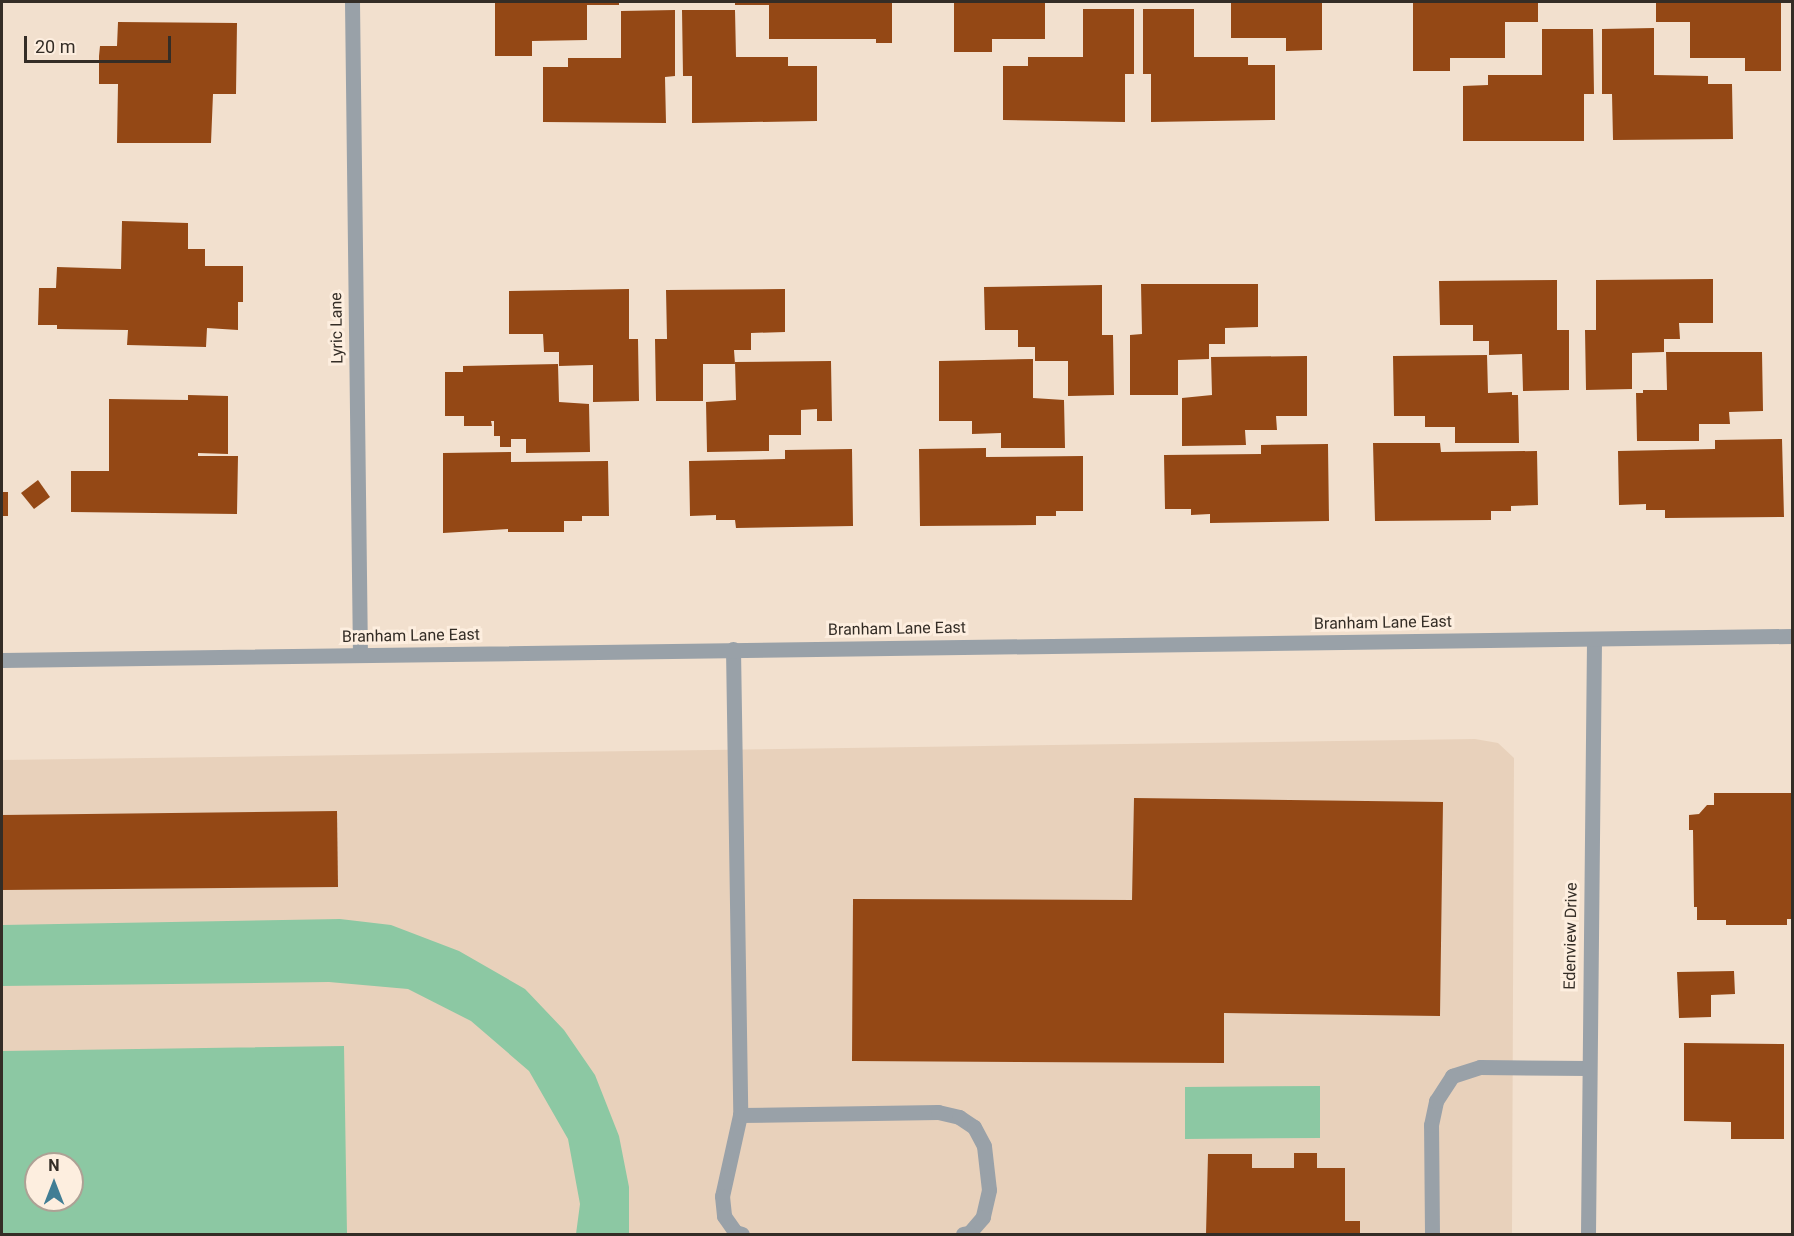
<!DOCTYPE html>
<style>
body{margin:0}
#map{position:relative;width:1794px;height:1236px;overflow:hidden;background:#f2e0ce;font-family:Roboto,sans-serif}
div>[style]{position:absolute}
.built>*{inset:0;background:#e8d1bb}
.green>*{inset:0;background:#8cc8a3}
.building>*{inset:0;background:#944815}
.service>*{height:15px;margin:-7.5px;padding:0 7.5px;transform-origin:7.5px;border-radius:7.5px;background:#99a1a8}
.minor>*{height:15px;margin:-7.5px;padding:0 7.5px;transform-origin:7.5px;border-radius:7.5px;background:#99a1a8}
.tertiary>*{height:15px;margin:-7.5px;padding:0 7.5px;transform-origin:7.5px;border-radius:7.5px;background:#99a1a8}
span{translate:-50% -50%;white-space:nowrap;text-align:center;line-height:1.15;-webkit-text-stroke:6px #fdeedf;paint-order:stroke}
.street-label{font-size:16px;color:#342d26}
.frame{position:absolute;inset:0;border:3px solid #342d26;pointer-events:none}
.north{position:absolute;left:24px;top:1152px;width:60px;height:60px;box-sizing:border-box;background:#fdeedf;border:2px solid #ada195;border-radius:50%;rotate:0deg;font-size:16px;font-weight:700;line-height:24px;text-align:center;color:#342d26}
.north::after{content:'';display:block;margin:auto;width:21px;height:27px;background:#417d94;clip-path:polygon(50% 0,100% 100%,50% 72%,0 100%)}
.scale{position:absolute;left:24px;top:36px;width:147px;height:27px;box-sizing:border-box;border:3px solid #342d26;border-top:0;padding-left:8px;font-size:18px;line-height:21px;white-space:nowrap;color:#342d26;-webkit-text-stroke:4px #fdeedf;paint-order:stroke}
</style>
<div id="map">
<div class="built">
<div style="clip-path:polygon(evenodd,1475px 739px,1498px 743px,1514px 758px,1512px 1234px,2px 1234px,2px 760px,1475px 739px,36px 1164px,72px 1164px,72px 1200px,36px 1200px,36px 1164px)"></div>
</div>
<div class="green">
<div style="clip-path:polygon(340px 919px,391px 925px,459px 951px,525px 989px,564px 1030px,595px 1075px,619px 1136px,629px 1187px,629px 1234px,576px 1234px,580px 1204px,568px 1139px,529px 1071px,471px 1021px,408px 989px,329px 982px,2px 986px,2px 925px)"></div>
<div style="clip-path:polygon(evenodd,344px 1046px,347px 1234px,2px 1234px,2px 1051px,344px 1046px,36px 1164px,72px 1164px,72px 1200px,36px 1200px,36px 1164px)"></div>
<div style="clip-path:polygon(1320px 1086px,1320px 1138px,1185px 1139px,1185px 1087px)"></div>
</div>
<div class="building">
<div style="clip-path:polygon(495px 2px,619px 2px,619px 5px,587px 5px,587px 40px,532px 41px,532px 56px,495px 56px)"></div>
<div style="clip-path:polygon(735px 2px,892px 2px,892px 43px,876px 43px,876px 39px,769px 39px,769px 5px,735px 5px)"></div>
<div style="clip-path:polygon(954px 2px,1045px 2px,1045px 39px,992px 39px,992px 52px,954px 52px)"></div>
<div style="clip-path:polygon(1231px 2px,1322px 2px,1322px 50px,1286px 51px,1286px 38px,1231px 38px)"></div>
<div style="clip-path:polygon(1444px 2px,1538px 2px,1538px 22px,1505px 22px,1505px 58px,1450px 58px,1450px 71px,1413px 71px,1413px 3px)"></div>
<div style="clip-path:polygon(1656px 2px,1781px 3px,1781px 71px,1745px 71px,1745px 58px,1690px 58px,1690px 22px,1656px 22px)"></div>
<div style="clip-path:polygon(1083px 9px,1134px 9px,1134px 74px,1125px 74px,1125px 122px,1003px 120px,1003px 66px,1028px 66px,1028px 57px,1083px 57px)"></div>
<div style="clip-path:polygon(1143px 9px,1194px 9px,1194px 57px,1248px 57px,1248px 65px,1275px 65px,1275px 120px,1151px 122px,1151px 74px,1143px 74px)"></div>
<div style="clip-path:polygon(675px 10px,675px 76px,665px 77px,666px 123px,543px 122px,543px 67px,568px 67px,568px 58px,621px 58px,621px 11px)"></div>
<div style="clip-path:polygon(682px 10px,735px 10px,736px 57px,788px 57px,788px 66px,817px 66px,817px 121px,692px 123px,692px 76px,683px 76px)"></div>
<div style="clip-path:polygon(118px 22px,237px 23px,236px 94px,213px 94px,211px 143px,117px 143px,118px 84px,99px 84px,99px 56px,100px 46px,117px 46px)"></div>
<div style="clip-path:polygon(1654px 28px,1654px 75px,1708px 76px,1708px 84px,1732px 84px,1733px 139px,1613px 140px,1612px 94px,1602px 94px,1602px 29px)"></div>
<div style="clip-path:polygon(1542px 29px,1593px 29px,1594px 94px,1584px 94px,1584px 141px,1463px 141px,1463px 86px,1488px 85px,1488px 75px,1542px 75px)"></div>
<div style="clip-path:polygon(122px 221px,188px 223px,188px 249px,205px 249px,205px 266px,243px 266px,243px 302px,238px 302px,238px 330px,207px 328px,206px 347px,127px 345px,128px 330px,57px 329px,57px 325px,38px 325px,39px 288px,56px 288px,57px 267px,121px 269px)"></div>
<div style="clip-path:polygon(1713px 279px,1713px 323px,1679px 323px,1680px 339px,1664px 339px,1664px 352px,1632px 353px,1632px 389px,1586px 390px,1585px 330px,1596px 330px,1596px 280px)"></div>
<div style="clip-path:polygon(1557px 280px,1557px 330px,1569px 330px,1569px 390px,1523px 391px,1522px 354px,1489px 355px,1489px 341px,1473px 341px,1473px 325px,1440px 325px,1439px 281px)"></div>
<div style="clip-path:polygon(1141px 284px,1258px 284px,1258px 327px,1225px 328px,1225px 344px,1209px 344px,1209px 359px,1178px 360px,1178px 395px,1130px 395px,1130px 335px,1142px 334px)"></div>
<div style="clip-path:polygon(1102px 285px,1102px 335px,1113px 335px,1114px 395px,1068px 396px,1068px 361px,1035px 361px,1035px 347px,1018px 347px,1018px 330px,985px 330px,984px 287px)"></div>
<div style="clip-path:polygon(629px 289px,629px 339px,638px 339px,639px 401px,593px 402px,593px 365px,559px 366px,559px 352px,544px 352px,543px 334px,509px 334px,509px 291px)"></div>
<div style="clip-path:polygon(785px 289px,785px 332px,751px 333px,751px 350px,734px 350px,735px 364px,703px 364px,703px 401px,656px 401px,655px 339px,667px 339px,666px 290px)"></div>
<div style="clip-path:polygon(1666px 352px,1762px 352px,1763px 411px,1729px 412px,1730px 424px,1699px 424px,1699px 441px,1637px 441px,1636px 393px,1643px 393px,1643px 390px,1667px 390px)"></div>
<div style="clip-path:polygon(1487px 355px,1488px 393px,1512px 392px,1512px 395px,1518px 395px,1519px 443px,1455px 443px,1455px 427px,1425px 427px,1425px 416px,1394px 416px,1393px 356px)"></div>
<div style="clip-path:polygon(1307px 356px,1307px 416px,1276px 416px,1277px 430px,1245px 430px,1246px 445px,1182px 446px,1182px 398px,1212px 395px,1211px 357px)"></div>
<div style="clip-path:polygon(1033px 359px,1033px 398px,1064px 400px,1065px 448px,1001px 448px,1001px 433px,972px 434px,972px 421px,939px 421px,939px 361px)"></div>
<div style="clip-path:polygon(831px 361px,832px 421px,817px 421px,817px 409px,801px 410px,801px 435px,769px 435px,769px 451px,707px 452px,706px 402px,736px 400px,735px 362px)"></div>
<div style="clip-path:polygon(558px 364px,559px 402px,589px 404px,590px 452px,526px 453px,526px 439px,511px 439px,511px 447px,500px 447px,500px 436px,494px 436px,494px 421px,491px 421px,492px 426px,464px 426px,464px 416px,445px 416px,445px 372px,463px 372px,463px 366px)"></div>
<div style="clip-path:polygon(188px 395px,228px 396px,228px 454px,198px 453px,198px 456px,238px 456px,237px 514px,71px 512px,71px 471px,109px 471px,109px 399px,188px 400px)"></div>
<div style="clip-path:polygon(1782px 439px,1784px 517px,1665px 518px,1665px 510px,1646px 510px,1646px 504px,1619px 505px,1618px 451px,1715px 449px,1715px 440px)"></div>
<div style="clip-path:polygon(1373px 443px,1440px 443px,1441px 452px,1537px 451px,1538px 505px,1511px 506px,1511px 511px,1491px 511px,1491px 520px,1375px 521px)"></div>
<div style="clip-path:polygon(1328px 444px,1329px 521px,1210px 523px,1210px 514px,1191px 515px,1191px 509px,1165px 509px,1164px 455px,1261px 454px,1261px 445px)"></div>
<div style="clip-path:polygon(986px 448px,986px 457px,1083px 456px,1083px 511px,1056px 511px,1056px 516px,1036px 516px,1036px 525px,920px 526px,919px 449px)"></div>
<div style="clip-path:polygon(852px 449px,853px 526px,736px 528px,735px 520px,716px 520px,716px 515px,690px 516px,689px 461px,785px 459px,785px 450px)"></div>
<div style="clip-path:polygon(511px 452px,511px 462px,608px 461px,609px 516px,582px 516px,582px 521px,564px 521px,564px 532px,508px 532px,508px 529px,443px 533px,443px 453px)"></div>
<div style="clip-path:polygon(38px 480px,50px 497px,34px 509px,21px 493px)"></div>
<div style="clip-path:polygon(2px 492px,8px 492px,8px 516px,2px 516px)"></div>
<div style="clip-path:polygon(1714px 793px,1792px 793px,1792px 919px,1787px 919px,1787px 925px,1726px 925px,1726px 920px,1697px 920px,1697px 907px,1694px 907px,1693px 830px,1689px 830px,1689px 815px,1699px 814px,1707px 805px,1714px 805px)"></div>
<div style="clip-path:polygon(1134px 798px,1443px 802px,1440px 1016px,1224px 1013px,1224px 1063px,852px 1061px,853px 899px,1132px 900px)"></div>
<div style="clip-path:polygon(337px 811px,338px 887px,2px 890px,2px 815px)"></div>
<div style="clip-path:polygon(1734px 971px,1735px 994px,1711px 995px,1711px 1017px,1679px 1018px,1677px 972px)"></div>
<div style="clip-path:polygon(1684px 1043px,1784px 1044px,1784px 1139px,1731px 1139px,1731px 1122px,1684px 1121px)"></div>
<div style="clip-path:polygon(1294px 1153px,1317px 1153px,1317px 1168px,1345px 1168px,1345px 1221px,1360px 1221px,1360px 1234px,1206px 1234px,1208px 1154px,1252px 1154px,1252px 1168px,1294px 1168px)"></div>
</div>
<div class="service">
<div style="left:733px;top:649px;width:466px;rotate:89.1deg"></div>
<div style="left:740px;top:1115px;width:83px;rotate:102.5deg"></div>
<div style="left:722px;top:1196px;width:20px;rotate:84deg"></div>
<div style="left:724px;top:1216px;width:19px;rotate:55deg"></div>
<div style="left:735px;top:1232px;width:7px;rotate:16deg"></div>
<div style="left:740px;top:1115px;width:198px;rotate:-0.9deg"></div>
<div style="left:938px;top:1112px;width:22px;rotate:13deg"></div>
<div style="left:959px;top:1117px;width:18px;rotate:34deg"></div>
<div style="left:974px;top:1127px;width:21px;rotate:62deg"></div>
<div style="left:984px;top:1146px;width:44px;rotate:83.5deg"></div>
<div style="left:989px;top:1190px;width:28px;rotate:103deg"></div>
<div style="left:983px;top:1217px;width:21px;rotate:131deg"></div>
<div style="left:969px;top:1233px;width:6px;rotate:171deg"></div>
<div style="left:1432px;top:1234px;width:109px;rotate:-90.5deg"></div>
<div style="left:1431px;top:1125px;width:25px;rotate:-78deg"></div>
<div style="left:1436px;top:1101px;width:30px;rotate:-57deg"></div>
<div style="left:1452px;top:1076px;width:29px;rotate:-18deg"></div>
<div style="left:1480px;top:1067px;width:108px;rotate:0.5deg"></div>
</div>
<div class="minor">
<div style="left:352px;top:2px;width:653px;rotate:89.3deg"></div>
<div style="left:1588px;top:1234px;width:595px;rotate:-89.42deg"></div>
</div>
<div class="tertiary">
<div style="left:2px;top:660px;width:1790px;rotate:-0.77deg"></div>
</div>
<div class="street-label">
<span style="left:337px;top:328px;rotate:-91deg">Lyric Lane</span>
<span style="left:1383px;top:623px;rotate:-1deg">Branham Lane East</span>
<span style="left:897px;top:629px;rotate:-1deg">Branham Lane East</span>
<span style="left:411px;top:636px;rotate:-1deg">Branham Lane East</span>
<span style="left:1571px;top:936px;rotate:-89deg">Edenview Drive</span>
</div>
<div class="frame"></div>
<div class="north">N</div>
<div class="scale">20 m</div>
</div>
